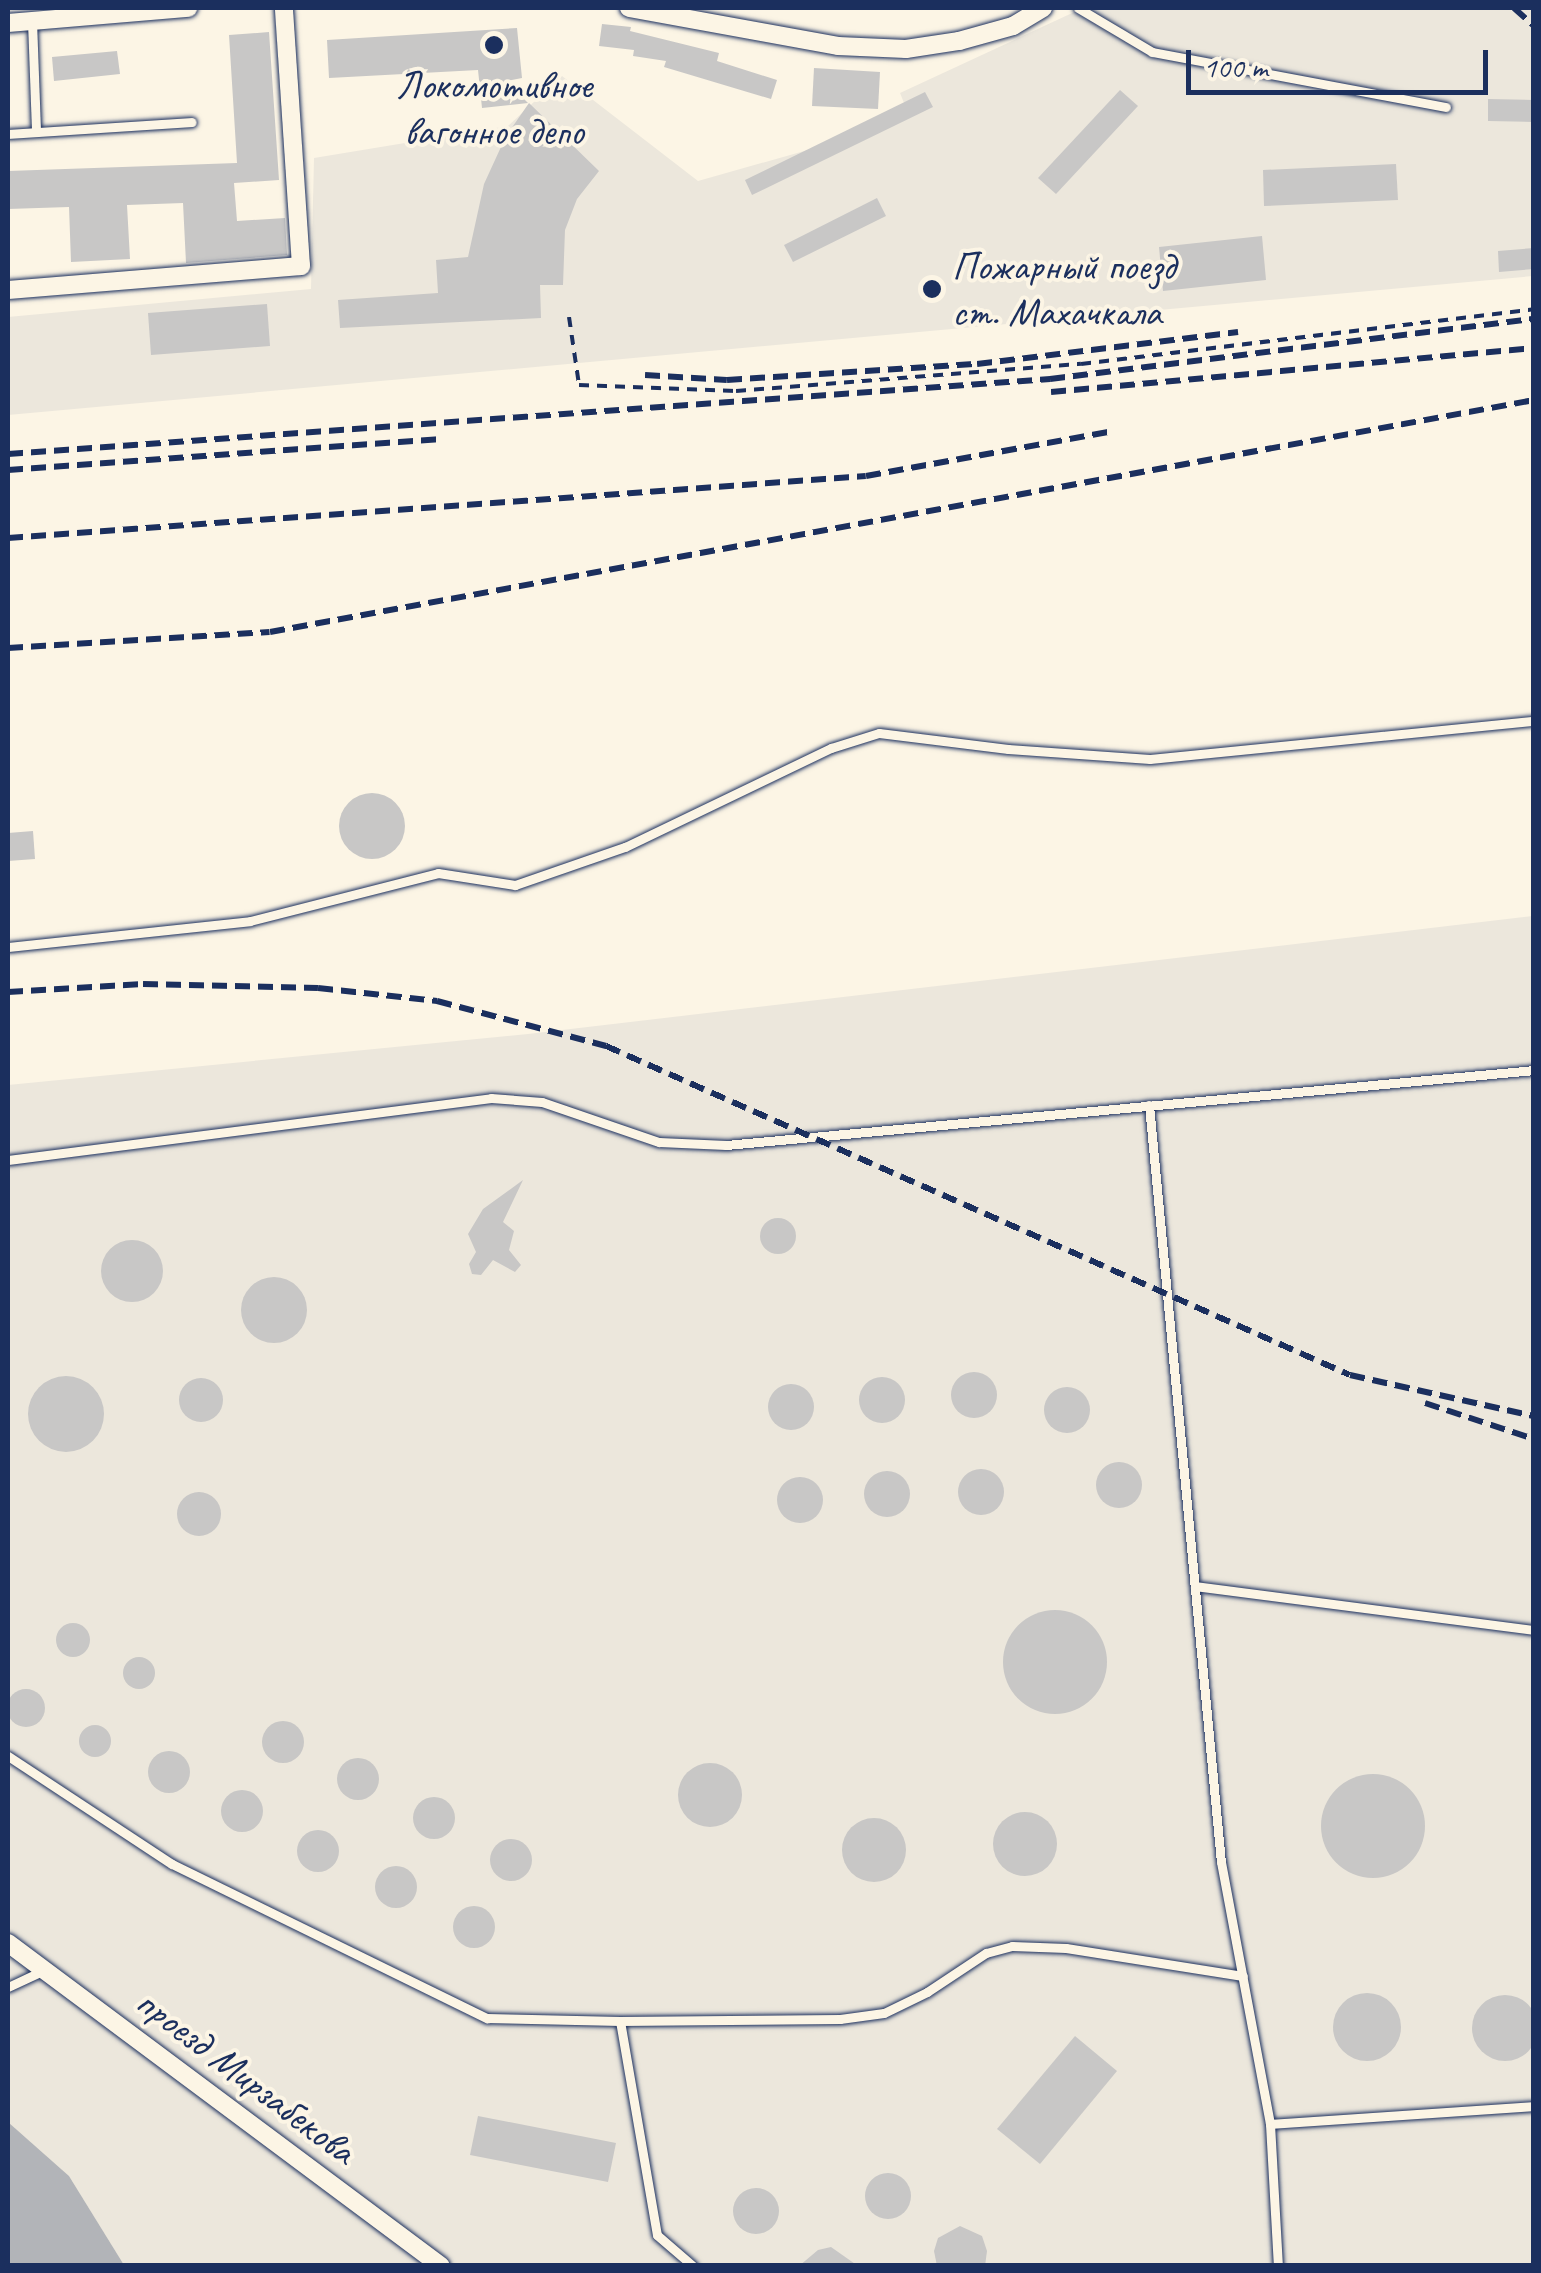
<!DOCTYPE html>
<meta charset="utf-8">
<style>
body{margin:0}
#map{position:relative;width:1541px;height:2273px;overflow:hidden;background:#fcf5e5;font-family:Caveat,sans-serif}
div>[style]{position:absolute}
.built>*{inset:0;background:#ece7dc}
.water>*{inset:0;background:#b2b4b8}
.building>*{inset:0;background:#c8c7c6}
.round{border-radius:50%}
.path>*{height:4px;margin-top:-2px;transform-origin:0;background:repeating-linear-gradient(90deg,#1b2f5e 0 10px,transparent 0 18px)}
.roads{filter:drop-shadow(0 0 2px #1b2f5e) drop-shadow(0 0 2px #1b2f5e)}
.lane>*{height:9px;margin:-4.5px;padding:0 4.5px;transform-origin:4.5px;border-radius:4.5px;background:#fcf5e5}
.street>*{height:18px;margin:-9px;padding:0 9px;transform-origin:9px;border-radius:9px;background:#fcf5e5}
.rail>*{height:6px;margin-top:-3px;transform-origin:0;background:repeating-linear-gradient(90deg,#1b2f5e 0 15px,transparent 0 23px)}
.dots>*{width:28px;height:28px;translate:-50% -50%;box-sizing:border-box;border:5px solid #fcf5e5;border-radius:50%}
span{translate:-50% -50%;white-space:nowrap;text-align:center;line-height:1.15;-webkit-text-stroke:8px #fcf5e5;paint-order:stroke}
.poi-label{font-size:40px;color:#1b2f5e}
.left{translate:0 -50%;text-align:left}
.street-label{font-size:40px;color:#1b2f5e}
.frame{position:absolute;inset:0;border:10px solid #1b2f5e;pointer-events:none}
.scale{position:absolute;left:1186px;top:50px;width:302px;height:45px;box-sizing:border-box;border:5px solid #1b2f5e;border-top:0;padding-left:12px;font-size:30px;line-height:35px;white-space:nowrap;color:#1b2f5e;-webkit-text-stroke:8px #fcf5e5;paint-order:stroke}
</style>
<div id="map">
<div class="built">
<div style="clip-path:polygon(1083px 8px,1533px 8px,1533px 276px,8px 415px,8px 317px,311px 289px,314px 158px,508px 126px,562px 76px,698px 181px,836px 142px,906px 108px,900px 93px)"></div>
<div style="clip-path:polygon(1533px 916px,1533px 2265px,124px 2265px,69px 2176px,8px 2122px,8px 1085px,528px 1034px)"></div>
</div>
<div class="water">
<div style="clip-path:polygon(8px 2122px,69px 2176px,124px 2265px,8px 2265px)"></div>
</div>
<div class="building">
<div style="clip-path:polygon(602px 24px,631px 27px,630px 31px,719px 53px,717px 61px,777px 80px,771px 99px,664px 67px,666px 61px,633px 56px,634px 50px,599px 46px)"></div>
<div style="clip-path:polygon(517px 28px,522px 78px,506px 81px,528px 103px,482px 108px,478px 70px,329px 78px,327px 40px)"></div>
<div style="clip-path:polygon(269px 32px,279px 180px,234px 183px,237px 221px,285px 218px,287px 255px,186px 263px,183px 203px,127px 205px,130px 259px,71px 262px,69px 207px,8px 209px,8px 171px,237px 163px,229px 35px)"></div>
<div style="clip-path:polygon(117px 51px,120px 74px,54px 81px,52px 57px)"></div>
<div style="clip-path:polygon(814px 68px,880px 72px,878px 109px,812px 106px)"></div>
<div style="clip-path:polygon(1120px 90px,1138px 106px,1056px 194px,1038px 178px)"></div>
<div style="clip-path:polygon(925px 92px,933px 107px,752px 195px,745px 180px)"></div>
<div style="clip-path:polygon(1488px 99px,1534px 100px,1534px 122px,1488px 121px)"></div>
<div style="clip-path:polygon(529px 103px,599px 171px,577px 199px,565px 230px,563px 285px,540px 285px,541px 318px,340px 328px,338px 300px,438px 293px,436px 260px,468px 257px,484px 184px,506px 136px)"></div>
<div style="clip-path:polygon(1396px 164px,1398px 200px,1264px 206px,1263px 170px)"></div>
<div style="clip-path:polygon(877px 198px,886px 216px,793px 262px,784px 245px)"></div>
<div style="clip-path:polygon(1262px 236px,1266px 280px,1163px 291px,1159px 247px)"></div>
<div style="clip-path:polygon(1534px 248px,1534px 269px,1499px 272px,1498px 251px)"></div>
<div style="clip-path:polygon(267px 304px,270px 346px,151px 355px,148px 313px)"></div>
<div class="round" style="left:339px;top:793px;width:66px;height:66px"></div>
<div style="clip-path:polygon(33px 831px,35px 859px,8px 861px,8px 833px)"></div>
<div style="clip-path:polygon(523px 1180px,503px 1222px,514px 1231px,509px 1250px,521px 1265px,515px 1272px,493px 1260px,481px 1275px,472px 1274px,469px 1264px,476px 1252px,468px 1234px,483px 1209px)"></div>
<div class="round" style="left:760px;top:1218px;width:36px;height:36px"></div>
<div class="round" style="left:101px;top:1240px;width:62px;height:62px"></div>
<div class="round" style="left:241px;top:1277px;width:66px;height:66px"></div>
<div class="round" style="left:951px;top:1372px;width:46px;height:46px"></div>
<div class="round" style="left:28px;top:1376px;width:76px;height:76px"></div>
<div class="round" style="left:859px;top:1377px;width:46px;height:46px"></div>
<div class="round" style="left:179px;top:1378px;width:44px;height:44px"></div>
<div class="round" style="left:768px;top:1384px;width:46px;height:46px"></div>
<div class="round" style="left:1044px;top:1387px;width:46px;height:46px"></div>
<div class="round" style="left:1096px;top:1462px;width:46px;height:46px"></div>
<div class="round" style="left:958px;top:1469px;width:46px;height:46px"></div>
<div class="round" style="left:864px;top:1471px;width:46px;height:46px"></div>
<div class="round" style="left:777px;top:1477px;width:46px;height:46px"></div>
<div class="round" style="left:177px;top:1492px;width:44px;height:44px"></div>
<div class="round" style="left:1003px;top:1610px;width:104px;height:104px"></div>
<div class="round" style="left:56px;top:1623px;width:34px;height:34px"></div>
<div class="round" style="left:123px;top:1657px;width:32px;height:32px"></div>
<div class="round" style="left:7px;top:1689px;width:38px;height:38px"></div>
<div class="round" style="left:262px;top:1721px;width:42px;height:42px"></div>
<div class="round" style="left:79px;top:1725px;width:32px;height:32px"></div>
<div class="round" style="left:148px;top:1751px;width:42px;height:42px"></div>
<div class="round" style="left:337px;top:1758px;width:42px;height:42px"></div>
<div class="round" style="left:678px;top:1763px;width:64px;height:64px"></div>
<div class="round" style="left:1321px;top:1774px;width:104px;height:104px"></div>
<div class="round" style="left:221px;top:1790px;width:42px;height:42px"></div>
<div class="round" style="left:413px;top:1797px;width:42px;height:42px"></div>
<div class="round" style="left:993px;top:1812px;width:64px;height:64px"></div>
<div class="round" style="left:842px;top:1818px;width:64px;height:64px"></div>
<div class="round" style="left:297px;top:1830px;width:42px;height:42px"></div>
<div class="round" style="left:490px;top:1839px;width:42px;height:42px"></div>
<div class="round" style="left:375px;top:1866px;width:42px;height:42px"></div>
<div class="round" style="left:453px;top:1906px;width:42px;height:42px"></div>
<div class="round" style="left:1333px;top:1993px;width:68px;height:68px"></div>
<div class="round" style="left:1472px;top:1995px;width:66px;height:66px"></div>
<div style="clip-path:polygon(1075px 2036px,1117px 2071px,1040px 2164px,997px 2129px)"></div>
<div style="clip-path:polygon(478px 2116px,616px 2143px,608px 2182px,470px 2155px)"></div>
<div class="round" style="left:865px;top:2173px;width:46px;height:46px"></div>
<div class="round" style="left:733px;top:2188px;width:46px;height:46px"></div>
<div style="clip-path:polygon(960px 2226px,982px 2236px,987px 2251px,985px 2266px,937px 2266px,934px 2251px,938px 2238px)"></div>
<div style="clip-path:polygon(831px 2247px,858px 2266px,799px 2266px,818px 2250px)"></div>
</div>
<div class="path">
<div style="left:569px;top:317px;width:69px;rotate:81.6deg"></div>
<div style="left:579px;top:385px;width:157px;rotate:2.2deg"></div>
<div style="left:736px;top:391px;width:346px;rotate:-4.5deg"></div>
<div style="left:1081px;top:364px;width:456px;rotate:-6.9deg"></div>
</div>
<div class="roads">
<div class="lane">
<div style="left:1078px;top:8px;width:86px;rotate:30.7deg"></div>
<div style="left:1152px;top:52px;width:299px;rotate:10.6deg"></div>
<div style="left:32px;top:21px;width:111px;rotate:87.9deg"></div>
<div style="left:8px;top:134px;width:184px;rotate:-3.7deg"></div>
<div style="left:8px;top:947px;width:243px;rotate:-6.1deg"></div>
<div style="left:250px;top:921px;width:194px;rotate:-14.3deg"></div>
<div style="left:438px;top:873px;width:78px;rotate:8.9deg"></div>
<div style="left:515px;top:885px;width:116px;rotate:-19.1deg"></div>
<div style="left:625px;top:847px;width:229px;rotate:-25.7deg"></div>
<div style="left:831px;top:748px;width:50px;rotate:-17.4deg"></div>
<div style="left:879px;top:733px;width:130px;rotate:7.1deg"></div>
<div style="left:1008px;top:749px;width:142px;rotate:4deg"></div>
<div style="left:1150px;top:759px;width:386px;rotate:-5.7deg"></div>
<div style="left:1149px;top:1105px;width:760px;rotate:84.57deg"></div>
<div style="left:1221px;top:1862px;width:267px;rotate:79.4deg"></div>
<div style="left:1270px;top:2124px;width:142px;rotate:86.8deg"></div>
<div style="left:8px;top:1160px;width:487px;rotate:-7.3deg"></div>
<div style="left:491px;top:1098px;width:51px;rotate:4.5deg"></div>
<div style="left:542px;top:1102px;width:124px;rotate:18.9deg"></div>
<div style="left:659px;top:1142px;width:67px;rotate:2.6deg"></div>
<div style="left:726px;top:1145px;width:811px;rotate:-5.3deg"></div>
<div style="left:1195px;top:1586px;width:342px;rotate:7.4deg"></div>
<div style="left:8px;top:1756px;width:196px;rotate:33.4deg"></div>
<div style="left:172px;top:1864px;width:351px;rotate:26.1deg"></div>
<div style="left:487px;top:2018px;width:133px;rotate:1.3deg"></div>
<div style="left:620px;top:2021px;width:220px;rotate:-0.5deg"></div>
<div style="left:840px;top:2019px;width:44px;rotate:-7.8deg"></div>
<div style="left:884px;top:2013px;width:48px;rotate:-26deg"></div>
<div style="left:927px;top:1992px;width:71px;rotate:-33.5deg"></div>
<div style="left:986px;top:1953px;width:27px;rotate:-15deg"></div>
<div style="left:1012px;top:1946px;width:54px;rotate:2.1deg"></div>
<div style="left:1066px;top:1948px;width:179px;rotate:9deg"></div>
<div style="left:8px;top:1987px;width:38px;rotate:-25deg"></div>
<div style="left:620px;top:2021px;width:217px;rotate:80.2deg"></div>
<div style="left:657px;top:2235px;width:48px;rotate:40.7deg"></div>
<div style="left:1270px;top:2124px;width:265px;rotate:-3.9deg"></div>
</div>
<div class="street">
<div style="left:629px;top:8px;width:212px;rotate:10.3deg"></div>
<div style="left:838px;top:46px;width:68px;rotate:2.5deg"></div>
<div style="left:906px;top:49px;width:54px;rotate:-8.6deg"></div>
<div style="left:959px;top:41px;width:56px;rotate:-15.5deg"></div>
<div style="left:1013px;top:26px;width:35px;rotate:-31deg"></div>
<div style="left:8px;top:23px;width:181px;rotate:-4.8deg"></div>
<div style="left:8px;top:290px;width:294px;rotate:-4.7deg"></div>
<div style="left:301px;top:266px;width:259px;rotate:-93.8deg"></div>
<div style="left:8px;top:1943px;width:540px;rotate:36.72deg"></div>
</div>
</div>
<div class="rail">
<div style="left:1514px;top:8px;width:27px;rotate:42deg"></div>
<div style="left:645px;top:375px;width:82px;rotate:3.5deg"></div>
<div style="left:727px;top:380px;width:251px;rotate:-3.7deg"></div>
<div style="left:977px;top:364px;width:263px;rotate:-7deg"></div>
<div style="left:1051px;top:392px;width:485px;rotate:-5.2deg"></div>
<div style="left:8px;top:454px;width:1045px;rotate:-4.12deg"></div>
<div style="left:1050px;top:379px;width:488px;rotate:-7.1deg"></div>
<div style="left:8px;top:470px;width:435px;rotate:-4.1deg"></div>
<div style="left:8px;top:538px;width:860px;rotate:-4.13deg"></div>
<div style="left:866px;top:476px;width:246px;rotate:-10.3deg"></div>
<div style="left:8px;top:648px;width:262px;rotate:-3.5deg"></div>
<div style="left:270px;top:632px;width:1285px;rotate:-10.4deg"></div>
<div style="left:8px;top:992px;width:135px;rotate:-3.4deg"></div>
<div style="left:143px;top:984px;width:175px;rotate:1.3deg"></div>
<div style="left:318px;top:988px;width:120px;rotate:6.2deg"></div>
<div style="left:437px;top:1001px;width:175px;rotate:14.9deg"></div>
<div style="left:606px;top:1046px;width:813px;rotate:23.86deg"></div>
<div style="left:1350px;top:1375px;width:189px;rotate:12.6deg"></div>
<div style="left:1425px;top:1403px;width:115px;rotate:18.3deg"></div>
</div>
<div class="dots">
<div style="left:494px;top:45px;background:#1b2f5e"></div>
<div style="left:932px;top:289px;background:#1b2f5e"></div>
</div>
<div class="poi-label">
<span style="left:494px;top:108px">Локомотивное<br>вагонное депо</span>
<span class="left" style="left:952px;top:289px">Пожарный поезд<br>ст. Махачкала</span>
</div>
<div class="street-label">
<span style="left:246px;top:2076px;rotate:37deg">проезд Мирзабекова</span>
</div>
<div class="frame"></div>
<div class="scale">100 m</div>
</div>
